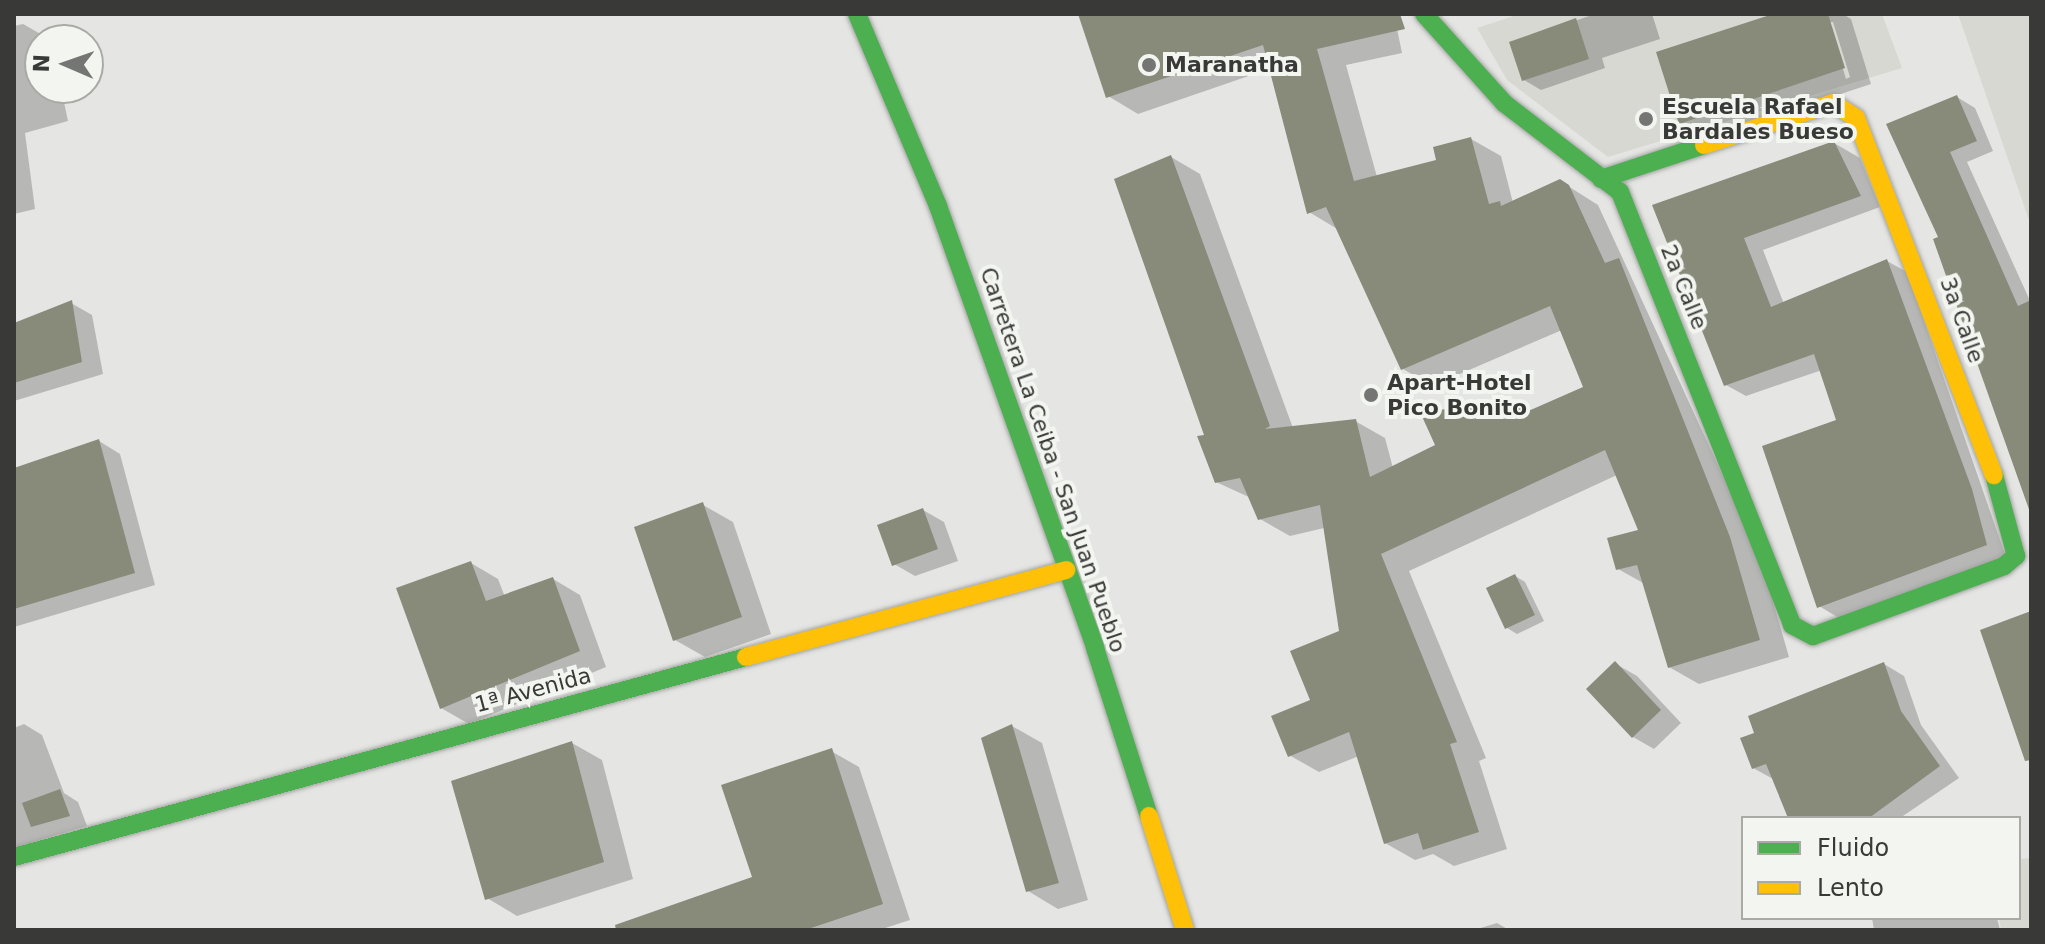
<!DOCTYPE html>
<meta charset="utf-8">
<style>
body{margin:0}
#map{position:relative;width:2045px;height:944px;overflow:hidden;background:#e5e6e4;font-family:"DejaVu Sans",sans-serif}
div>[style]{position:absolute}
.built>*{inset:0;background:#d6d8d1}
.shadow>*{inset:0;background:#0003}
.building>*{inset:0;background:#888b79}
.roads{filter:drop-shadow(0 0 2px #a2a3a1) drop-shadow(0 0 2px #a2a3a1)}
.fast>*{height:18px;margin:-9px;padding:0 9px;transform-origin:9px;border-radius:9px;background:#4caf50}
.slow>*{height:18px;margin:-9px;padding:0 9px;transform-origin:9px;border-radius:9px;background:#ffc107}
.dots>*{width:22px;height:22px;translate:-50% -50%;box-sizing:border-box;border:4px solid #f3f5f0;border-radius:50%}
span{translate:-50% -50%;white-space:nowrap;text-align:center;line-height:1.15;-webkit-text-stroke:8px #f3f5f0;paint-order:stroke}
.poi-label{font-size:22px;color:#393937;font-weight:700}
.left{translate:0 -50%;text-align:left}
.street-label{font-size:22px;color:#393937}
.frame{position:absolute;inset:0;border:16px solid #393937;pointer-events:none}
.legend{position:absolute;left:1741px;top:816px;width:280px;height:104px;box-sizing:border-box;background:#f3f5f0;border:2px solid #a9aaa6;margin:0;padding:10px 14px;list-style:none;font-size:24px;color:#393937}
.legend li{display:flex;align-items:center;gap:16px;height:40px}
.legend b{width:40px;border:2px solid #a9aaa6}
.north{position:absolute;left:24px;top:24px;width:80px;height:80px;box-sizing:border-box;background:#f3f5f0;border:2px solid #a9aaa6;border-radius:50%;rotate:272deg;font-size:22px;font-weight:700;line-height:32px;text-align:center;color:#393937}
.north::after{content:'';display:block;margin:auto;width:28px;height:36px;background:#757674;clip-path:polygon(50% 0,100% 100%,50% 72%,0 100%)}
</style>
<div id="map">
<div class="built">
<div style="clip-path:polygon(1520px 14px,1882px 14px,1902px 68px,1608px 157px,1507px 80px,1477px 28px)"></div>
<div style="clip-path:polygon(1958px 14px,2031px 14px,2031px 226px)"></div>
<div style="clip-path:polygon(2031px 858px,2031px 930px,2001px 930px,1999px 918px,2019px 918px,2019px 859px)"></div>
</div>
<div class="shadow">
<div style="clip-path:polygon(1080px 14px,1394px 14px,1402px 53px,1346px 65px,1377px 177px,1439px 161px,1471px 139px,1501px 156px,1513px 203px,1560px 181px,1598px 205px,1760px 556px,1789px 657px,1699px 684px,1669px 667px,1645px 584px,1618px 569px,1641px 531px,1617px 475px,1409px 571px,1486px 758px,1479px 761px,1507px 849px,1454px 866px,1433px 854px,1415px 860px,1385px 843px,1359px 756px,1319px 772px,1289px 755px,1342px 632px,1324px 528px,1290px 536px,1260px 519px,1251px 498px,1216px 482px,1171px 157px,1200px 174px,1293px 428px,1355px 421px,1385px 438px,1393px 468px,1520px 403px,1533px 411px,1586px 388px,1562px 330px,1432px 386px,1403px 369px,1339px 230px,1309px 212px,1272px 68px,1138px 114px,1108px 96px)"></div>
<div style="clip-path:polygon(1595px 14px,1652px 14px,1660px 39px,1602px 58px,1605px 68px,1541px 90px,1524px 80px,1511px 43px)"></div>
<div style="clip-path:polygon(evenodd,1787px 14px,1843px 14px,1851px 19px,1871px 84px,1708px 138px,1681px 123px,1787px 14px,1829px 22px,1833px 22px,1850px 77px,1846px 79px,1829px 22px)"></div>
<div style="clip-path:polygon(23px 24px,51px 40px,40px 40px,40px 88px,61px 88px,68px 121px,25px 133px,35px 209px,14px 214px,14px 26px)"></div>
<div style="clip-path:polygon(1957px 97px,1975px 108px,1993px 151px,1967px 162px,2031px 303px,2031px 508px,1941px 238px,1888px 125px)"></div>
<div style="clip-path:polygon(1834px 143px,1860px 158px,1880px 207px,1763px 250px,1784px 304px,1887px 261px,1907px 272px,2006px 557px,1839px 618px,1819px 606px,1839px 421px,1822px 370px,1746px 396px,1726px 385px,1655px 206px)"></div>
<div style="clip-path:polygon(71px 303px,92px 315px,103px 374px,14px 401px,14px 326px)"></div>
<div style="clip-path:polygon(99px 441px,120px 454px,155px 585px,14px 627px,14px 470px)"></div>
<div style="clip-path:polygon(703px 505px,733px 522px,771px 634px,705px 657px,675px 640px)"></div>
<div style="clip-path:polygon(923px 510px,944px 522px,958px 561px,915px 576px,894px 564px)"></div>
<div style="clip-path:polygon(471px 563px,498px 579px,505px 597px,553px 579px,580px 595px,606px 667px,469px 724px,441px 708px)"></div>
<div style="clip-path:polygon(1515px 576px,1525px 582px,1544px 621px,1517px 634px,1507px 628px)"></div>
<div style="clip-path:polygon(1616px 664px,1637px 676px,1681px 723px,1654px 749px,1633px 737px)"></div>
<div style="clip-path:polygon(1884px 664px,1904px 676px,1921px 725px,1959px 778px,1900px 818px,1789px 818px,1775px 780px,1753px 768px)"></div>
<div style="clip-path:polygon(24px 724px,42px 735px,64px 793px,78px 802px,87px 826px,14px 848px,14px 728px)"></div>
<div style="clip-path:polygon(1012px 726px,1042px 743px,1088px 900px,1058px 909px,1028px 891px)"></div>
<div style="clip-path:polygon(572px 743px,602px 760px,633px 879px,517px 916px,487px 898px)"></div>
<div style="clip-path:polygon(831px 751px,859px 767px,910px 920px,879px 930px,648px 930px,754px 878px)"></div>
<div style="clip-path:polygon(1872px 918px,1997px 918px,2000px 930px,1874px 930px)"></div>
<div style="clip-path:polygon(1497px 923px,1509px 930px,1474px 930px)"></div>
</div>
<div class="building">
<div style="clip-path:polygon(1078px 14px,1400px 14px,1405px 29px,1317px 49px,1354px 181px,1436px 160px,1433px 147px,1471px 137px,1489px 204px,1500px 201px,1501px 206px,1560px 179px,1569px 185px,1605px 263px,1619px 258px,1730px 537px,1760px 640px,1668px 668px,1637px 565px,1616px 570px,1607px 538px,1638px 530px,1605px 450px,1381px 554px,1457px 742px,1450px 744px,1479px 832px,1423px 850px,1418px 833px,1384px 844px,1349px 732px,1288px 757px,1271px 716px,1310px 700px,1290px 651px,1339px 631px,1320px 505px,1258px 520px,1240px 478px,1215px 483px,1197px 436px,1204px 435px,1114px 179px,1171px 155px,1270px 426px,1265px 429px,1356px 419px,1370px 477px,1435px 445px,1420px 412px,1520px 401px,1526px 412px,1583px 387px,1550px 306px,1401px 370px,1326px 207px,1307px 214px,1263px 45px,1106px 98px)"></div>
<div style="clip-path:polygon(1773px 14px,1828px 14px,1845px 68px,1679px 124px,1656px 52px)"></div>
<div style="clip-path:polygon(1576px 18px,1589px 59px,1522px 81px,1509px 42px)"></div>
<div style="clip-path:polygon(1957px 95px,1977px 141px,1950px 152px,2018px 306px,2031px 300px,2031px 515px,1933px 239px,1938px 237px,1886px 124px)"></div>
<div style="clip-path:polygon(1834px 141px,1861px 196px,1744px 238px,1771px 307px,1887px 259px,1972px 489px,1987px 545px,1817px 608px,1762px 446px,1836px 420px,1814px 354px,1724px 386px,1652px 205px)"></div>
<div style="clip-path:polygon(72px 300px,82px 362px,14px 383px,14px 323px)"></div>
<div style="clip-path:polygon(99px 439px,135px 573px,14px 609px,14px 468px)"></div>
<div style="clip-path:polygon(703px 502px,742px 617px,673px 641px,634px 527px)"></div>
<div style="clip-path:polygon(923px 508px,938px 549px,892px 566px,877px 525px)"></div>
<div style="clip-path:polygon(471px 561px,486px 601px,553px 577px,580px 651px,440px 709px,396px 588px)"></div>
<div style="clip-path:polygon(1515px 574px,1535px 615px,1505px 629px,1486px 588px)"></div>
<div style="clip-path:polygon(2031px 611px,2031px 760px,2025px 761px,1980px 630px)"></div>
<div style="clip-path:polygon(1615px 661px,1661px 710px,1632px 738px,1586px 689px)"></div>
<div style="clip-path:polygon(1884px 662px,1901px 711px,1940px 766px,1869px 818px,1788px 818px,1766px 764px,1752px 769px,1740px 738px,1754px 733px,1748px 716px)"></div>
<div style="clip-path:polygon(1012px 724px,1059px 883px,1026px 892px,981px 738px)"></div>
<div style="clip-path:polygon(572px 741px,604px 862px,485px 900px,451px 781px)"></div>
<div style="clip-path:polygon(832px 748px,883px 904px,805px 930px,616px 930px,615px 925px,752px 877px,721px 785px)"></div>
<div style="clip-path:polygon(60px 789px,70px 816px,31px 827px,22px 803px)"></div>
</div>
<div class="roads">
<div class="fast">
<div style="left:857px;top:14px;width:208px;rotate:67.1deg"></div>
<div style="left:938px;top:206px;width:469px;rotate:70.4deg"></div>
<div style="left:1095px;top:648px;width:176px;rotate:72.2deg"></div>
<div style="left:1424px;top:14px;width:120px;rotate:48deg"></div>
<div style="left:1504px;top:103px;width:146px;rotate:37.5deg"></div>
<div style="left:1620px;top:192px;width:466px;rotate:68.3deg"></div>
<div style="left:1792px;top:625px;width:24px;rotate:28deg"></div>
<div style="left:1813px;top:636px;width:203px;rotate:-20.1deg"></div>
<div style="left:2004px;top:566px;width:16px;rotate:-40deg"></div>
<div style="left:2016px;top:556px;width:84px;rotate:-105.2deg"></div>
<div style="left:1601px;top:179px;width:108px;rotate:-18.3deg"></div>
<div style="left:14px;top:857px;width:759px;rotate:-15.28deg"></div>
</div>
<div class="slow">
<div style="left:1704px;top:145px;width:136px;rotate:-18deg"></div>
<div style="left:1833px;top:103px;width:27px;rotate:33deg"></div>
<div style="left:1856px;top:118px;width:383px;rotate:68.9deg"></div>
<div style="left:746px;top:657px;width:332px;rotate:-15.2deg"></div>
<div style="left:1149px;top:816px;width:120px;rotate:72.5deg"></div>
</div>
</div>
<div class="dots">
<div style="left:1149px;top:65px;background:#757674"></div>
<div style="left:1646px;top:119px;background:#757674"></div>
<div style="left:1371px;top:395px;background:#757674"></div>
</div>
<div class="poi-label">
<span class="left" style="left:1165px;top:65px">Maranatha</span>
<span class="left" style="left:1662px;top:119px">Escuela Rafael<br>Bardales Bueso</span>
<span class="left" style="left:1387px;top:395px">Apart-Hotel<br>Pico Bonito</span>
</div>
<div class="street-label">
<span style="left:1684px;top:287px;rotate:68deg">2a Calle</span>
<span style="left:1962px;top:320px;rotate:70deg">3a Calle</span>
<span style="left:1053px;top:460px;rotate:71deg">Carretera La Ceiba - San Juan Pueblo</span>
<span style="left:533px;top:690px;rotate:-15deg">1ª Avenida</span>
</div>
<div class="frame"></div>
<ul class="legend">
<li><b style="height:10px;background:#4caf50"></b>Fluido</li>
<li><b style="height:10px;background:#ffc107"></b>Lento</li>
</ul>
<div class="north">N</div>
</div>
